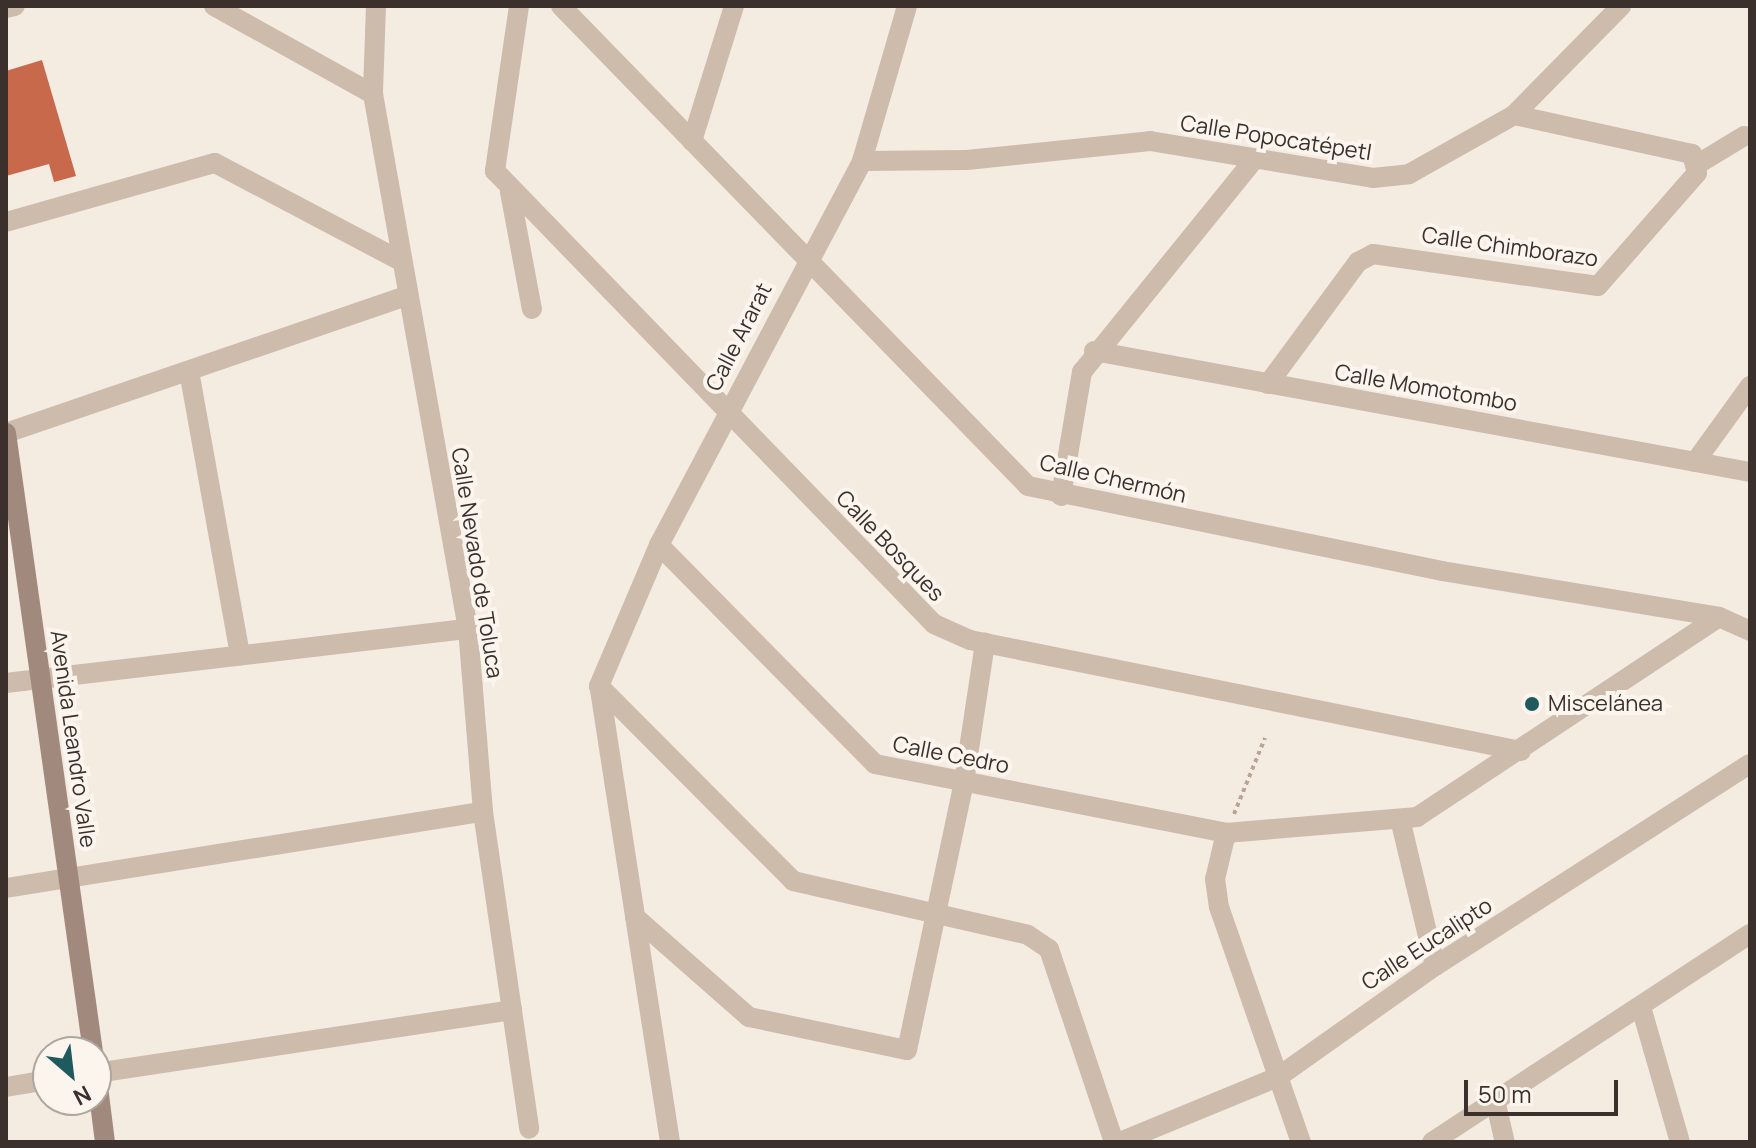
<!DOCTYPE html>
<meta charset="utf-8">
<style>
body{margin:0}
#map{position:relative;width:1756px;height:1148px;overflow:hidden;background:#f4ebe1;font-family:Manrope,sans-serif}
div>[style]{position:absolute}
.building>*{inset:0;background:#c8694b}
.path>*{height:4px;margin-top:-2px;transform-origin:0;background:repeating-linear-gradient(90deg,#b9a596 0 4px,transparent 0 8px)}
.street>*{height:20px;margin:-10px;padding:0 10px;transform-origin:10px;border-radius:10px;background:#cdbbac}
.secondary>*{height:20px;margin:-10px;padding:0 10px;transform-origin:10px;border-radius:10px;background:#a18a7d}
.dots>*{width:22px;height:22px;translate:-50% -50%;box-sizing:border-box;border:4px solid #fbf5ee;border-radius:50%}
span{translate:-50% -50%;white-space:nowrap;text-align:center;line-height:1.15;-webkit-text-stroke:8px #fbf5ee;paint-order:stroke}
.street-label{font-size:22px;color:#3b302b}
.poi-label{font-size:22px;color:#3b302b}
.left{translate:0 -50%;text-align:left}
.frame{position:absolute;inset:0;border:8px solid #3b302b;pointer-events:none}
.north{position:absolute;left:32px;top:1036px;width:80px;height:80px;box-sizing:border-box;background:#fbf5ee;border:2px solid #aea6a0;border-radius:50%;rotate:152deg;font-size:22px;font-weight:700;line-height:32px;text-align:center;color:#3b302b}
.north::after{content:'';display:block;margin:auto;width:28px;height:36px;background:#1f5a5e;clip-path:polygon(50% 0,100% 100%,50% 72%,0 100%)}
.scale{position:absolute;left:1464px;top:1080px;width:154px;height:36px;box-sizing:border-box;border:4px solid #3b302b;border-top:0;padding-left:10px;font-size:24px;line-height:28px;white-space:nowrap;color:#3b302b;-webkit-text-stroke:6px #fbf5ee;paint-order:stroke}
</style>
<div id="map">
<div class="building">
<div style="clip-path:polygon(42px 60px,76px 176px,54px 182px,49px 164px,6px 176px,6px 71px)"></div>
</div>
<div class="path">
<div style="left:1234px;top:814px;width:82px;rotate:-67.8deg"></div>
</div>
<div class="street">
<div style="left:214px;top:6px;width:182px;rotate:29deg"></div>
<div style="left:376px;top:6px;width:88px;rotate:92deg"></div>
<div style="left:373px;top:94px;width:543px;rotate:79.93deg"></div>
<div style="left:468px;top:629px;width:184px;rotate:85.3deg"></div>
<div style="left:483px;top:812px;width:320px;rotate:81.7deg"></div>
<div style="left:519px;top:6px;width:167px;rotate:98.3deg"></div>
<div style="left:495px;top:171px;width:631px;rotate:45.9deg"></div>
<div style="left:934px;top:624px;width:39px;rotate:24deg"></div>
<div style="left:970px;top:640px;width:562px;rotate:11.39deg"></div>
<div style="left:561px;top:6px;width:670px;rotate:45.79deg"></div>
<div style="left:1028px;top:486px;width:423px;rotate:11.6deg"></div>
<div style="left:1442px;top:571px;width:281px;rotate:9.4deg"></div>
<div style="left:1719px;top:617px;width:34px;rotate:24deg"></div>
<div style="left:6px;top:8px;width:9px;rotate:-13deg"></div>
<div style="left:692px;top:141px;width:141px;rotate:-72.7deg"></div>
<div style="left:862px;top:161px;width:105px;rotate:-0.5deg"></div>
<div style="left:967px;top:160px;width:184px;rotate:-5.9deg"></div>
<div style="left:1150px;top:141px;width:226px;rotate:9.4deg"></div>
<div style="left:1373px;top:178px;width:36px;rotate:-6deg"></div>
<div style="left:1409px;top:174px;width:120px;rotate:-29.3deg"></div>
<div style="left:1514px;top:115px;width:153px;rotate:-45.5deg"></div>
<div style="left:1698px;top:164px;width:54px;rotate:-31.3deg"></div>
<div style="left:510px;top:192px;width:119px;rotate:79.4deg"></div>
<div style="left:6px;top:222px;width:217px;rotate:-15.8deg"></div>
<div style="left:215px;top:163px;width:210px;rotate:27.8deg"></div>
<div style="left:1094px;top:351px;width:667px;rotate:10.45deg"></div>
<div style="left:189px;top:371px;width:289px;rotate:79.8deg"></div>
<div style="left:1268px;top:384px;width:152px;rotate:-53.6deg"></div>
<div style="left:1358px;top:262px;width:17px;rotate:-28deg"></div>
<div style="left:1373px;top:254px;width:227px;rotate:8.1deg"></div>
<div style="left:1598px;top:286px;width:150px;rotate:-48.8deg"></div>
<div style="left:1697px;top:173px;width:20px;rotate:-105deg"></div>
<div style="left:1692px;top:154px;width:182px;rotate:-167.6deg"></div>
<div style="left:6px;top:433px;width:423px;rotate:-18.9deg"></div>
<div style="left:1695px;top:462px;width:94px;rotate:-54.1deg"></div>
<div style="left:1061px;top:496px;width:126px;rotate:-80.4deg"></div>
<div style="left:1082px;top:372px;width:270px;rotate:-51deg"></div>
<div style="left:659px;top:545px;width:308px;rotate:45.4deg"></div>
<div style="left:875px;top:764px;width:358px;rotate:11.1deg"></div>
<div style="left:1226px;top:833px;width:192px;rotate:-4.8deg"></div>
<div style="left:1417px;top:817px;width:362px;rotate:-33.5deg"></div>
<div style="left:6px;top:683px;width:465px;rotate:-6.7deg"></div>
<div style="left:599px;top:686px;width:275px;rotate:45.1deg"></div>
<div style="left:793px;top:881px;width:241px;rotate:12.9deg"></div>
<div style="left:1028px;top:935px;width:25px;rotate:34deg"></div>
<div style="left:1049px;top:949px;width:204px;rotate:71.4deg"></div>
<div style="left:1401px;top:823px;width:147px;rotate:76.6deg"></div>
<div style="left:1226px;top:833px;width:47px;rotate:103.4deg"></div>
<div style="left:1215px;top:879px;width:28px;rotate:82deg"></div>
<div style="left:1219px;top:907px;width:249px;rotate:70.8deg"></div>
<div style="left:6px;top:888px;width:483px;rotate:-9.1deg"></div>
<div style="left:635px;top:917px;width:152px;rotate:41.3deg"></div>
<div style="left:749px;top:1017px;width:161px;rotate:11.8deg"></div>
<div style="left:907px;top:1050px;width:274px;rotate:-78deg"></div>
<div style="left:964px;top:782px;width:141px;rotate:-81.4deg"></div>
<div style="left:1641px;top:1007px;width:141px;rotate:73.9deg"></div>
<div style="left:96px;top:1073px;width:421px;rotate:-8.6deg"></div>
<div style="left:6px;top:1087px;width:43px;rotate:-9.5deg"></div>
<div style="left:1496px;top:1104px;width:39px;rotate:77deg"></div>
<div style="left:670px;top:1142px;width:461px;rotate:-98.8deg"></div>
<div style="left:599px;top:686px;width:153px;rotate:-66.9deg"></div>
<div style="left:659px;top:545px;width:434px;rotate:-62.1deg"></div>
<div style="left:862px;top:161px;width:161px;rotate:-73.8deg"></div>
<div style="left:1120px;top:1142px;width:171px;rotate:-22.4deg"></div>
<div style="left:1278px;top:1077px;width:192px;rotate:-35.3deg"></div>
<div style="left:1435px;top:966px;width:374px;rotate:-32.7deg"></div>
<div style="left:1432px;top:1142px;width:380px;rotate:-33.2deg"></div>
</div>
<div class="secondary">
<div style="left:6px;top:433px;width:625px;rotate:82deg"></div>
<div style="left:96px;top:1071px;width:72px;rotate:82.8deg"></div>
</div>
<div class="dots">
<div style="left:1532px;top:704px;background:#1f5a5e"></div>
</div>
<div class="street-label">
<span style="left:1276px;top:138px;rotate:9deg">Calle Popocatépetl</span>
<span style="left:1510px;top:247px;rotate:8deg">Calle Chimborazo</span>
<span style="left:739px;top:337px;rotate:-63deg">Calle Ararat</span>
<span style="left:1426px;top:388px;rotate:10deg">Calle Momotombo</span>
<span style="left:1113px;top:479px;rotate:13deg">Calle Chermón</span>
<span style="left:890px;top:546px;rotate:46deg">Calle Bosques</span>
<span style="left:477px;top:563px;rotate:81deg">Calle Nevado de Toluca</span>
<span style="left:73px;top:739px;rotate:82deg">Avenida Leandro Valle</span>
<span style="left:951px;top:755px;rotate:11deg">Calle Cedro</span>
<span style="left:1427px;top:944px;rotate:-33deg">Calle Eucalipto</span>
</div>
<div class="poi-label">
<span class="left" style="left:1548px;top:704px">Miscelánea</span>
</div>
<div class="frame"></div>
<div class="north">N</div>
<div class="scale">50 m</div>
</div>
